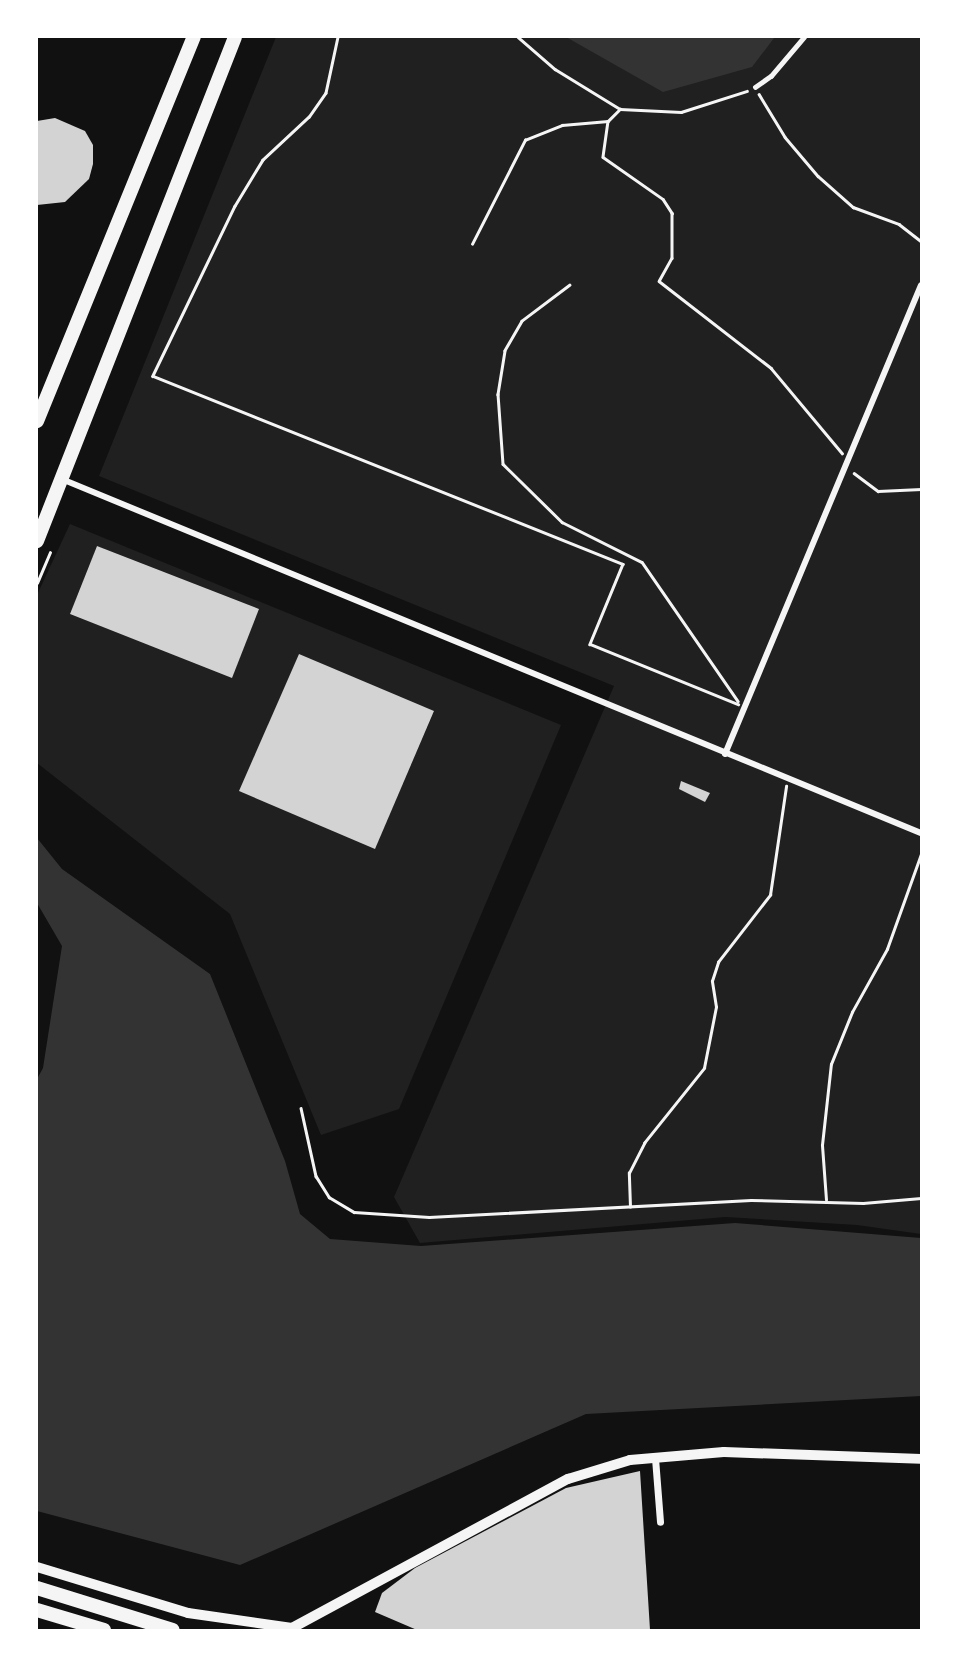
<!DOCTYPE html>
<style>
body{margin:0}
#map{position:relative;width:958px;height:1667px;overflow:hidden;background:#111;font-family:"Work Sans",sans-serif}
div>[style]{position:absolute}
.green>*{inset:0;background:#202020}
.water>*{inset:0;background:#333}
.building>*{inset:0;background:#d3d3d3}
.path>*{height:2.5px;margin:-1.25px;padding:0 1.25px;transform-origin:1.25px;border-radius:1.25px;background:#f5f5f5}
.service>*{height:4.5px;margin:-2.25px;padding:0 2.25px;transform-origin:2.25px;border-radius:2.25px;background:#f5f5f5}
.pedestrian>*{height:6px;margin:-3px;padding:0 3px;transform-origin:3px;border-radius:3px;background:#f5f5f5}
.minor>*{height:7px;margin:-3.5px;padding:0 3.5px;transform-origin:3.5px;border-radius:3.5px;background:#f5f5f5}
.tertiary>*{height:10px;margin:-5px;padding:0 5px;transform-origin:5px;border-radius:5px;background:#f5f5f5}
.trunk>*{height:14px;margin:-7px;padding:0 7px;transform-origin:7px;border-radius:7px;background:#f5f5f5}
span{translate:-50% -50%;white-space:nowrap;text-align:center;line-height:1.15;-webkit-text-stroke:7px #fff;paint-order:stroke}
.frame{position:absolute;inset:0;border:38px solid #fff;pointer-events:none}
</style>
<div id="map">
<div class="green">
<div style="clip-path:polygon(276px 37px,573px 37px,751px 67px,775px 37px,921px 37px,921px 1234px,857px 1225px,725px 1217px,420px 1243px,394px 1197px,614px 686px,99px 476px)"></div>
<div style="clip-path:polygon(evenodd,70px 524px,561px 725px,399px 1109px,321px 1135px,230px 914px,37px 763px,37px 595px,70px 524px,97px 546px,259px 609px,232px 677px,70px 614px,97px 546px,70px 524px,299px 654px,434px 712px,375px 848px,240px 791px,299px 654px)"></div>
</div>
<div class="water">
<div style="clip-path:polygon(566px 37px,775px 37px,752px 67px,663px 92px)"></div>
<div style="clip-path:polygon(37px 838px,62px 869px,210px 974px,285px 1161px,300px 1214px,330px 1239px,421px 1246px,735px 1223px,921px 1238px,921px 1396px,586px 1414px,240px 1565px,37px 1511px,37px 1079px,43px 1068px,62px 946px,37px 903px)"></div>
</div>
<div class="building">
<div style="clip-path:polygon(55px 118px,85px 131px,93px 145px,93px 164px,89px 179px,65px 202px,37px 205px,37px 121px)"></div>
<div style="clip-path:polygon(97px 546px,259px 609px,232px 678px,70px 614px)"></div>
<div style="clip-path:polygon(299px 654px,434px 711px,375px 849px,239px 791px)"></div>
<div style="clip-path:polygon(681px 781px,710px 793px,705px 802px,679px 789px)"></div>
<div style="clip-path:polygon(640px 1471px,650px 1630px,417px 1630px,375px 1612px,382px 1593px,415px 1568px,566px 1488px)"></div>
</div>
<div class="path">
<div style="left:338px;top:37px;width:57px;rotate:102.1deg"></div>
<div style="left:326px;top:93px;width:29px;rotate:125deg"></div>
<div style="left:309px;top:117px;width:63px;rotate:136.9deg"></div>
<div style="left:263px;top:160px;width:54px;rotate:121.3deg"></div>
<div style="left:235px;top:206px;width:189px;rotate:115.8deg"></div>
<div style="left:153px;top:376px;width:506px;rotate:21.8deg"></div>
<div style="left:623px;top:564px;width:87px;rotate:112.4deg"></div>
<div style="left:590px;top:644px;width:160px;rotate:22.1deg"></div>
<div style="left:518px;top:37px;width:49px;rotate:40.9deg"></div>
<div style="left:555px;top:69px;width:76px;rotate:31.6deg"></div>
<div style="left:620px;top:109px;width:61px;rotate:2.8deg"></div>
<div style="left:681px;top:112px;width:69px;rotate:-17.7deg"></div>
<div style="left:759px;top:94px;width:50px;rotate:58.8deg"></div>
<div style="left:785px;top:137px;width:51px;rotate:49.8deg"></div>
<div style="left:818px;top:176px;width:47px;rotate:41.5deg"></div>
<div style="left:853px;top:207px;width:49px;rotate:20.3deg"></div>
<div style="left:899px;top:224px;width:28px;rotate:38deg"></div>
<div style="left:608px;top:121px;width:36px;rotate:98deg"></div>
<div style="left:603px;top:157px;width:73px;rotate:35deg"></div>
<div style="left:663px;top:199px;width:17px;rotate:57deg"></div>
<div style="left:672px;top:213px;width:45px;rotate:90deg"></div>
<div style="left:672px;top:258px;width:26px;rotate:119deg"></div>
<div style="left:659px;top:281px;width:142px;rotate:37.8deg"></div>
<div style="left:771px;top:368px;width:111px;rotate:50.1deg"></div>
<div style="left:472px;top:244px;width:117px;rotate:-63deg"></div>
<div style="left:525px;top:140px;width:40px;rotate:-22deg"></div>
<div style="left:562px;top:125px;width:46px;rotate:-5deg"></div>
<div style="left:608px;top:121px;width:17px;rotate:-45deg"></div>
<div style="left:570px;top:285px;width:60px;rotate:143.1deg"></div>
<div style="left:522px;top:321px;width:34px;rotate:120deg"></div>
<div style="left:505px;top:351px;width:44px;rotate:99.2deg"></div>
<div style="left:498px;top:394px;width:70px;rotate:85.9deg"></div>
<div style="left:503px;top:464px;width:83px;rotate:44.5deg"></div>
<div style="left:562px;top:522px;width:89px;rotate:26.6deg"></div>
<div style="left:642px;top:562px;width:169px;rotate:55.4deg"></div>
<div style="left:854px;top:473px;width:30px;rotate:37deg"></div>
<div style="left:878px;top:491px;width:43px;rotate:-2.7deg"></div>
<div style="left:37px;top:583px;width:33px;rotate:-67deg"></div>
<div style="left:301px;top:1108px;width:70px;rotate:77.6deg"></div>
<div style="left:316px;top:1176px;width:25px;rotate:58deg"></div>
<div style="left:329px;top:1197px;width:29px;rotate:31deg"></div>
<div style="left:354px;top:1212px;width:75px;rotate:3.8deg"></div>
<div style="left:429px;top:1217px;width:322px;rotate:-3deg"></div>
<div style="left:751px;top:1200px;width:112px;rotate:1.5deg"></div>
<div style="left:863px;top:1203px;width:58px;rotate:-4.9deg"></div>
<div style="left:826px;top:1200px;width:55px;rotate:-94.2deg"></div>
<div style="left:822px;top:1145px;width:81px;rotate:-83.7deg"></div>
<div style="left:831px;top:1064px;width:56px;rotate:-68deg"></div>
<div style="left:852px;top:1012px;width:72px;rotate:-60.9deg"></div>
<div style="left:887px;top:949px;width:101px;rotate:-70.3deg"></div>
<div style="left:630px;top:1207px;width:34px;rotate:-92deg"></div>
<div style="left:629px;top:1173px;width:34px;rotate:-63deg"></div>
<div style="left:644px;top:1143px;width:96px;rotate:-51.3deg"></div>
<div style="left:704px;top:1068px;width:62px;rotate:-78.9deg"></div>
<div style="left:716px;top:1007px;width:26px;rotate:-99deg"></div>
<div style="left:712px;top:981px;width:20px;rotate:-72deg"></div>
<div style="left:718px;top:962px;width:85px;rotate:-52.2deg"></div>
<div style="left:770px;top:895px;width:110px;rotate:-81.6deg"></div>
</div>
<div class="service">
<div style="left:755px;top:87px;width:19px;rotate:-35deg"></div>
<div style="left:771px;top:76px;width:51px;rotate:-49.8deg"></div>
</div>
<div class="pedestrian">
<div style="left:64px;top:480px;width:927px;rotate:22.39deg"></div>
<div style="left:725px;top:754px;width:508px;rotate:-67.32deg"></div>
</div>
<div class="minor">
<div style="left:655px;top:1458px;width:64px;rotate:85.5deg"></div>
</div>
<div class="tertiary">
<div style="left:37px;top:1567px;width:158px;rotate:16.9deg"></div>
<div style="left:188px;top:1613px;width:105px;rotate:8.2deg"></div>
<div style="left:292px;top:1628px;width:314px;rotate:-28.4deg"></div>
<div style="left:568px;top:1479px;width:65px;rotate:-17deg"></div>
<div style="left:630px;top:1460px;width:94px;rotate:-4.9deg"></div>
<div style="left:724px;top:1452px;width:197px;rotate:2deg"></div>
</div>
<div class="trunk">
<div style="left:37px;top:421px;width:415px;rotate:-67.8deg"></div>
<div style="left:37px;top:541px;width:541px;rotate:-68.55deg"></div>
<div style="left:37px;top:1588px;width:142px;rotate:17.2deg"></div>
<div style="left:37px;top:1610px;width:70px;rotate:16.6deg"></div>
</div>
<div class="frame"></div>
</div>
